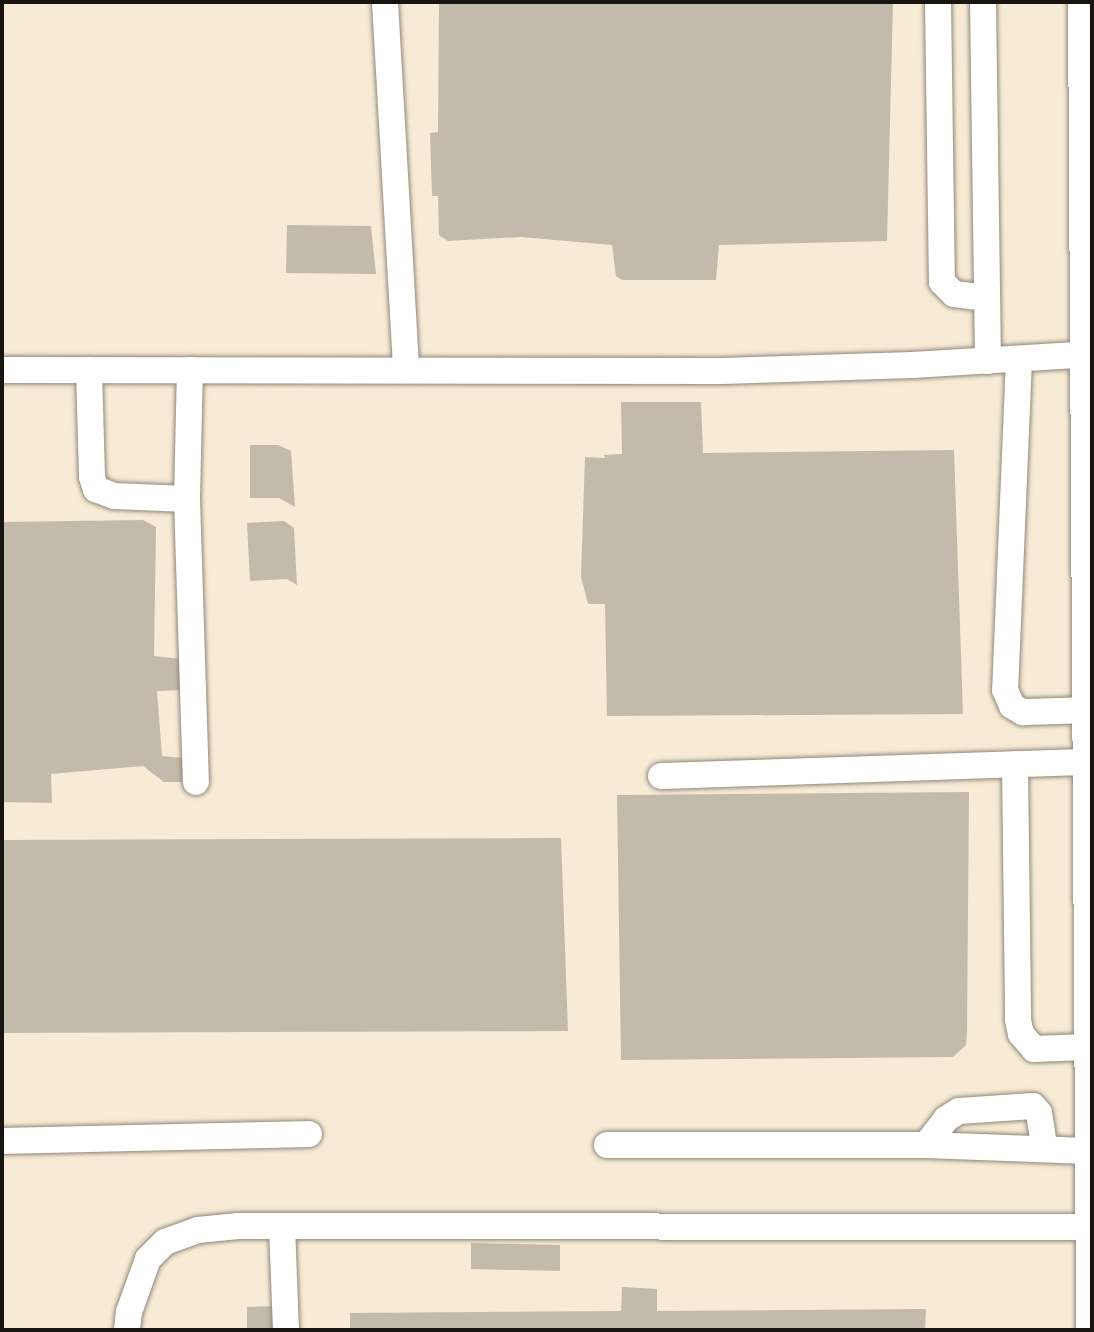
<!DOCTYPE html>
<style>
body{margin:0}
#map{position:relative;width:1094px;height:1332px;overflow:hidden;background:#fff7e7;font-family:"Public Sans",sans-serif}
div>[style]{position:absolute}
.built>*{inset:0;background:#f7ebd5}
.building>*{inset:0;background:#c2baab}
.roads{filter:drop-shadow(0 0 2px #8f877a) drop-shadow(0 0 2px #8f877a)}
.minor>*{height:26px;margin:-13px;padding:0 13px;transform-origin:13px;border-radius:13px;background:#fff}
span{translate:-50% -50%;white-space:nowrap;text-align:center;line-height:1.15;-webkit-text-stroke:6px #fff7e7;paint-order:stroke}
.frame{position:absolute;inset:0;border:4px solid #181510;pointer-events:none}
</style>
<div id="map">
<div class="built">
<div style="clip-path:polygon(2px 2px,1092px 2px,1092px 1330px,2px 1330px)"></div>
</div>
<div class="building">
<div style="clip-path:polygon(439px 2px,893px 2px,887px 241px,719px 245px,716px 280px,622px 280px,616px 276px,612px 245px,521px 237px,448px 241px,439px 235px,438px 196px,432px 196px,430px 133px,438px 132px)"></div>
<div style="clip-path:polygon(287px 225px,371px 226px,376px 274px,286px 273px)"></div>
<div style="clip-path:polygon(621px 402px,701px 402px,703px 453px,954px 450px,963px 714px,607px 716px,605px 604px,588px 604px,581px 577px,585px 457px,605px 458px,604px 455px,622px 454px)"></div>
<div style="clip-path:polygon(250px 445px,278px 445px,291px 451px,295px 507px,279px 498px,250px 498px)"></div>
<div style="clip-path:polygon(143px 520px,156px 527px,154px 656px,182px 659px,183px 690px,157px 691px,162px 756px,183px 758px,183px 782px,164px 782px,143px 766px,51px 774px,52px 803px,2px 802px,2px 522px)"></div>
<div style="clip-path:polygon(284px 521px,294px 528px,297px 585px,287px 579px,250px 581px,247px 523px)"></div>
<div style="clip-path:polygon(969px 792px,967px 1031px,966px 1045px,953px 1057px,621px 1060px,617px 795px)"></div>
<div style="clip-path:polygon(561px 838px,568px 1031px,2px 1033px,2px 840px)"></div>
<div style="clip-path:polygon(471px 1243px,560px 1245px,560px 1271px,471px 1269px)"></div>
<div style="clip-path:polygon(622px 1287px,657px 1289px,657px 1311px,926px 1309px,925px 1330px,350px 1330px,350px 1313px,621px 1311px)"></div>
<div style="clip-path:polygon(275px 1306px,276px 1330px,247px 1330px,247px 1307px)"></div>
</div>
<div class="roads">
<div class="minor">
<div style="left:385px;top:2px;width:369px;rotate:86.7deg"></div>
<div style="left:938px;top:2px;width:280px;rotate:89.2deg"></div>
<div style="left:942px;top:282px;width:17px;rotate:45deg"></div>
<div style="left:954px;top:294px;width:33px;rotate:7deg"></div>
<div style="left:983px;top:2px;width:359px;rotate:89.2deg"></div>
<div style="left:1081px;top:2px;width:1328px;rotate:89.65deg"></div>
<div style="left:1019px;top:359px;width:331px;rotate:92.4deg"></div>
<div style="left:1005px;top:690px;width:17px;rotate:66deg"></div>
<div style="left:1012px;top:706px;width:13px;rotate:29deg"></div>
<div style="left:1023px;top:712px;width:62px;rotate:-1.8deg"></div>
<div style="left:2px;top:370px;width:720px;rotate:0.08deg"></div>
<div style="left:722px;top:371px;width:191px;rotate:-1.8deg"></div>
<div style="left:913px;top:365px;width:179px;rotate:-3.5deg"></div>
<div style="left:89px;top:370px;width:107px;rotate:88.4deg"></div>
<div style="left:92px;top:477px;width:13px;rotate:72deg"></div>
<div style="left:96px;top:489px;width:19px;rotate:21deg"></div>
<div style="left:114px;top:496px;width:73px;rotate:2.4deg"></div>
<div style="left:187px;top:499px;width:129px;rotate:-88.7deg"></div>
<div style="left:187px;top:499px;width:283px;rotate:88.2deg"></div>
<div style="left:1015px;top:764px;width:256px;rotate:89.3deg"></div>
<div style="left:1018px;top:1020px;width:14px;rotate:78deg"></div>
<div style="left:1021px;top:1034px;width:20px;rotate:49deg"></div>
<div style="left:1034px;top:1049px;width:52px;rotate:-2.2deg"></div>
<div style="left:661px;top:776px;width:424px;rotate:-1.9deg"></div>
<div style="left:2px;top:1141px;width:307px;rotate:-1.3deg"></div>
<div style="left:607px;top:1145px;width:319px"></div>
<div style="left:926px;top:1145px;width:161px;rotate:2.1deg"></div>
<div style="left:926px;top:1145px;width:33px;rotate:-52deg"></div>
<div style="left:946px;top:1119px;width:15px;rotate:-32deg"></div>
<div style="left:959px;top:1111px;width:74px;rotate:-3.9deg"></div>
<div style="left:1033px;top:1106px;width:9px;rotate:49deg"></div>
<div style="left:1039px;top:1113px;width:36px;rotate:81deg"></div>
<div style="left:282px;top:1226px;width:104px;rotate:87.8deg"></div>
<div style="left:127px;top:1330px;width:18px;rotate:-84deg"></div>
<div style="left:129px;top:1312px;width:56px;rotate:-70.3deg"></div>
<div style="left:148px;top:1259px;width:24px;rotate:-45deg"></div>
<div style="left:165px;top:1242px;width:35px;rotate:-20deg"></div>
<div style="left:198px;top:1230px;width:40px;rotate:-5.7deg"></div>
<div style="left:238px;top:1226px;width:850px;rotate:0.07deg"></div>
</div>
</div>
<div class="frame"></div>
</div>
